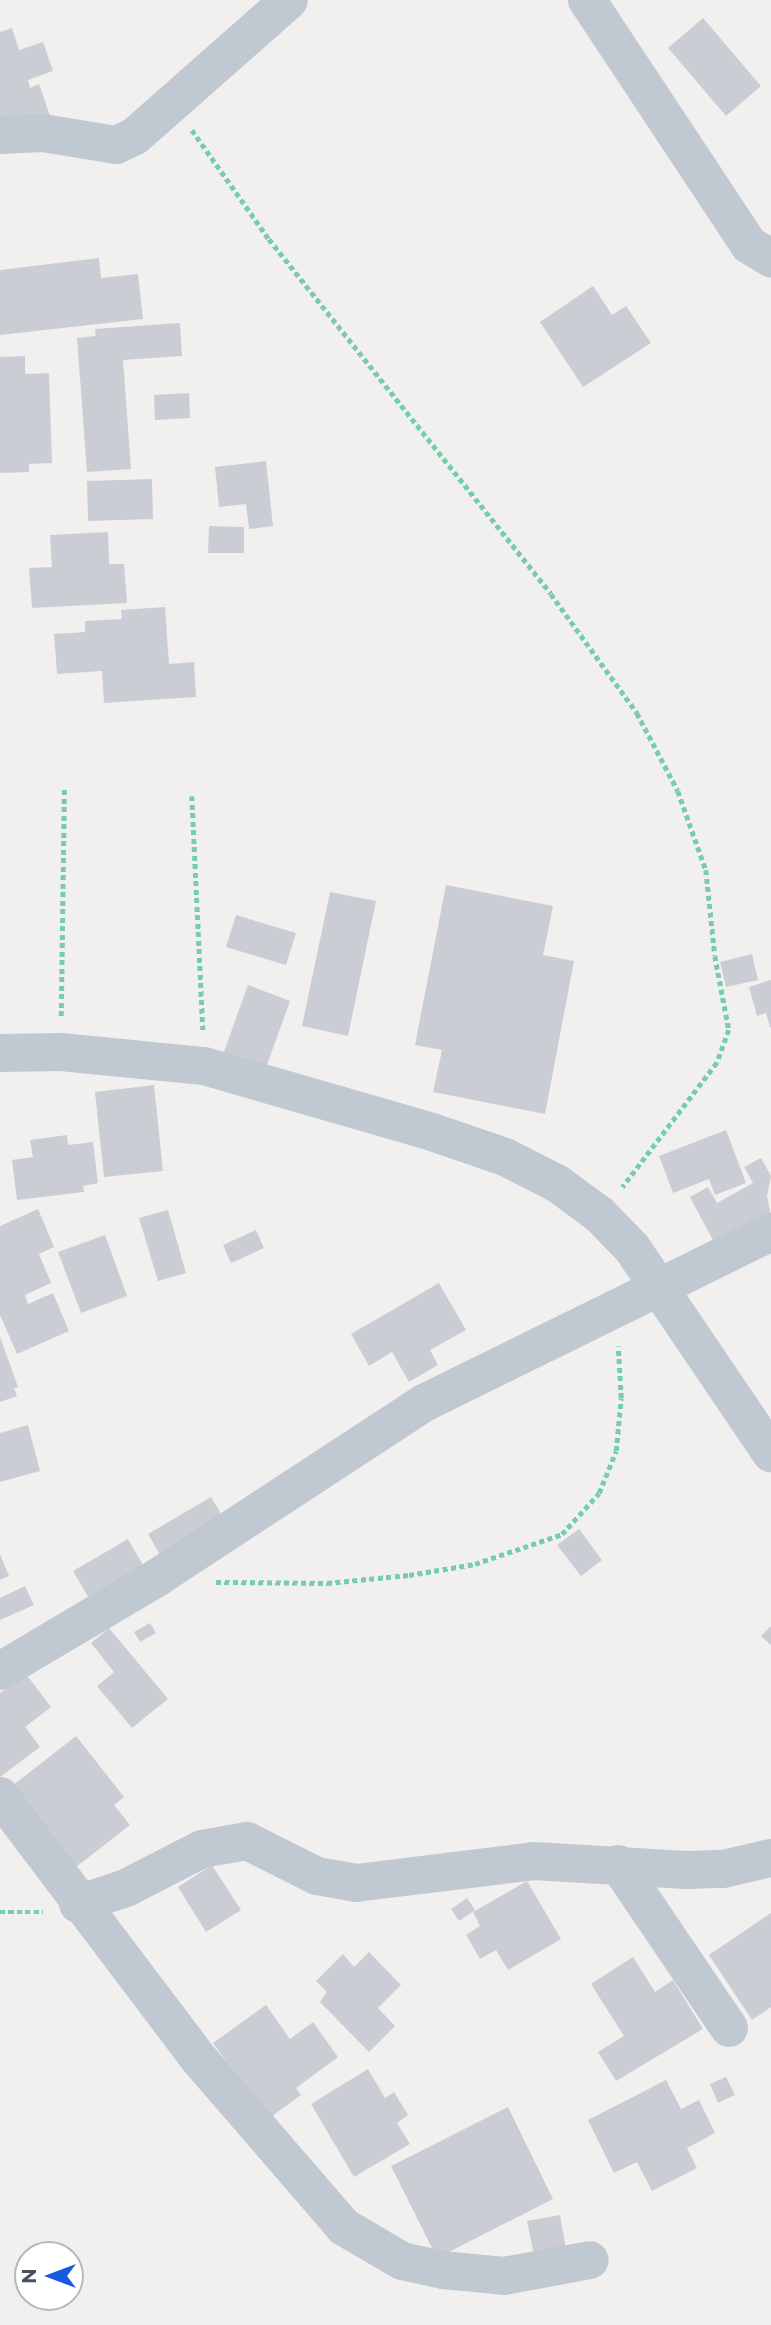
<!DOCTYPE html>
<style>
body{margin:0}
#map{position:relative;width:771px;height:2325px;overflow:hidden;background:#f2efef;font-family:Montserrat,sans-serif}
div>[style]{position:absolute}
.building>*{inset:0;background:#cbcdd5}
.path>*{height:4.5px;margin-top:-2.25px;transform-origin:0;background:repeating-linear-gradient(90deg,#76cdac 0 5px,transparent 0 8.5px)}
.street>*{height:38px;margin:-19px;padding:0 19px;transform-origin:19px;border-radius:19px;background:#c0c8d1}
span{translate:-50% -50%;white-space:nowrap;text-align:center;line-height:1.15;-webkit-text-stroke:5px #fff;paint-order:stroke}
.north{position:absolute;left:14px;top:2241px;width:70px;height:70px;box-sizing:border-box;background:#fff;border:2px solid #b5b9be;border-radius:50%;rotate:270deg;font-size:19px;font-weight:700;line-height:28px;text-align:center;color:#47505d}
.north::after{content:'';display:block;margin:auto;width:24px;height:32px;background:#1959e1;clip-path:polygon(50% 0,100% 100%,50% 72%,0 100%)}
</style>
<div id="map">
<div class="building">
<div style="clip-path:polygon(703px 18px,761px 86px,726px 116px,668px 48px)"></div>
<div style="clip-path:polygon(12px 28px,19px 50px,43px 42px,53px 71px,28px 80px,30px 88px,39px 84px,50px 116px,0 119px,0 32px)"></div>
<div style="clip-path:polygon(99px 258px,101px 278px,138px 274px,143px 319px,0 335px,0 270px)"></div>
<div style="clip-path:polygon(593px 286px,612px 315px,626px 306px,651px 343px,583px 387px,540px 322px)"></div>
<div style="clip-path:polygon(180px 323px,182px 356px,123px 360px,131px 469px,87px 472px,77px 338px,96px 336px,95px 329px)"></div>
<div style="clip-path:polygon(25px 356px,25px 374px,49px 373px,52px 463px,29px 464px,29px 472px,0 473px,0 357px)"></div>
<div style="clip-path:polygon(189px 393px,190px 418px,155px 420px,154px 395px)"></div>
<div style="clip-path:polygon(266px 461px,273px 526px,249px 529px,246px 504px,219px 507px,215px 467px)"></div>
<div style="clip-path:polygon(152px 479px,153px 519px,88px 521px,87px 481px)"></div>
<div style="clip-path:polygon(209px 526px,244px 527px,244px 553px,208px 553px)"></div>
<div style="clip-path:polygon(108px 532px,109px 564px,124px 564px,127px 603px,32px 608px,29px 568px,52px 567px,50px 535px)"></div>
<div style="clip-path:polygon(165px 607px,169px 664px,194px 662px,196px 697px,104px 703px,102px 671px,57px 674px,54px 634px,85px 632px,85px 621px,122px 619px,121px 610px)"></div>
<div style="clip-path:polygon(446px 885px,553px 906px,543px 955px,574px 961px,545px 1114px,433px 1092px,442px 1050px,415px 1045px)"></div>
<div style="clip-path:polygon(330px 892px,376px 901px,348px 1036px,302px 1026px)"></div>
<div style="clip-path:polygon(236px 915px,296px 933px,286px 965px,226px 947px)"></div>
<div style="clip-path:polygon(752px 954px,758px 980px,726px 987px,720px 962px)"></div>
<div style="clip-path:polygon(771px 980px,771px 1027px,770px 1027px,766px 1013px,757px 1016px,749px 987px)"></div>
<div style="clip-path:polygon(248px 985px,290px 1001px,263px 1076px,221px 1060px)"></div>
<div style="clip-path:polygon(154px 1085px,163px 1171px,104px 1177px,95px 1092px)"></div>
<div style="clip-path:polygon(726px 1130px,746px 1183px,715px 1195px,709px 1179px,673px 1193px,659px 1156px)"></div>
<div style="clip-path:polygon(67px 1135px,68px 1145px,93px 1142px,98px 1183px,83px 1186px,84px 1192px,17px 1200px,12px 1160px,33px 1157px,30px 1140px)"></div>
<div style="clip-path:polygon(761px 1158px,771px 1176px,767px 1196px,771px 1216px,716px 1246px,690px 1197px,708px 1187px,717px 1203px,753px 1183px,744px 1167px)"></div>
<div style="clip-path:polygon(38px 1209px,54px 1247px,39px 1254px,51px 1283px,25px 1295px,28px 1304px,53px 1293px,69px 1331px,17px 1354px,0 1315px,0 1226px)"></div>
<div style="clip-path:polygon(168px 1210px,186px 1273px,158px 1281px,139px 1218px)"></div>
<div style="clip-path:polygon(256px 1230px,264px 1248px,231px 1263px,223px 1245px)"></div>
<div style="clip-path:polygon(105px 1235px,127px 1296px,81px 1313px,58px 1252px)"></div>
<div style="clip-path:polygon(439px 1283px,466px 1330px,430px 1350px,438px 1365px,409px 1382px,392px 1352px,369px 1366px,351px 1334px)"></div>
<div style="clip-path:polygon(0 1337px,18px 1387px,14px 1388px,17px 1396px,0 1402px)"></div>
<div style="clip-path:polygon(28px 1425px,40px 1471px,0 1482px,0 1433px)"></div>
<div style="clip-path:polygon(211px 1497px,228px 1526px,165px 1563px,148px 1534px)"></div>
<div style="clip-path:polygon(579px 1529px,602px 1560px,581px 1576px,557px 1545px)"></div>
<div style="clip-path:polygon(128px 1539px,148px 1574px,94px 1607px,73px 1571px)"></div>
<div style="clip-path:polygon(0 1554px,9px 1576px,0 1580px)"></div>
<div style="clip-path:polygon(25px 1586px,34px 1605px,0 1620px,0 1598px)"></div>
<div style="clip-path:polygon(150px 1623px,156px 1633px,140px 1642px,134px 1632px)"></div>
<div style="clip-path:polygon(771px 1626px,771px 1645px,761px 1636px)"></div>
<div style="clip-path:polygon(109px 1628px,168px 1699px,132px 1728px,97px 1686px,114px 1672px,91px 1643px)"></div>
<div style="clip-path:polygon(26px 1674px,51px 1707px,25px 1727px,40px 1747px,0 1777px,0 1693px)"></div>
<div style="clip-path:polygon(76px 1736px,124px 1797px,114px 1805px,130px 1825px,67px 1874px,3px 1793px)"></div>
<div style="clip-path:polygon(212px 1865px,241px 1910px,206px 1932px,178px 1887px)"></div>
<div style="clip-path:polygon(527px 1881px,561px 1939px,508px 1970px,496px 1950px,480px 1959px,466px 1935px,480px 1926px,473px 1912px)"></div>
<div style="clip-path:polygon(467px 1898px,475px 1910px,459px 1921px,451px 1909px)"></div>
<div style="clip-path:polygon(771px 1913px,771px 2007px,752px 2020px,709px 1955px)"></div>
<div style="clip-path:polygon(369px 1952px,401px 1985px,378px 2008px,395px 2026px,369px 2052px,320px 2002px,327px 1992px,316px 1981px,343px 1954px,354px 1967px)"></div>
<div style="clip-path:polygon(633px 1957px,655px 1992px,673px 1980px,703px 2029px,616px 2081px,598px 2052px,624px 2036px,591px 1984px)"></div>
<div style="clip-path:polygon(266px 2005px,290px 2039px,313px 2022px,338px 2057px,296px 2088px,301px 2095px,268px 2119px,213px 2043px)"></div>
<div style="clip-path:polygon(368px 2069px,385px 2098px,394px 2092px,408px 2115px,397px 2123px,410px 2144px,354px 2177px,311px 2104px)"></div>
<div style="clip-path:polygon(726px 2077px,735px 2095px,718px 2103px,710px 2084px)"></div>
<div style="clip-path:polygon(666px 2080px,681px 2109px,699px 2100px,715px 2133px,687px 2148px,697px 2168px,652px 2191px,637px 2162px,614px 2173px,588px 2120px)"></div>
<div style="clip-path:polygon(508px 2107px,553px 2199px,437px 2258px,391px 2166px)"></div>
<div style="clip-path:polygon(560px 2215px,566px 2249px,534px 2255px,527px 2221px)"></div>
</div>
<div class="path">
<div style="left:192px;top:130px;width:133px;rotate:54.8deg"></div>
<div style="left:269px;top:239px;width:453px;rotate:51.5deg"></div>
<div style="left:551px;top:594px;width:147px;rotate:54.1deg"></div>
<div style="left:637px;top:713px;width:88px;rotate:62.3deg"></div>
<div style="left:678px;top:791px;width:84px;rotate:70.5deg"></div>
<div style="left:706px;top:870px;width:86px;rotate:84deg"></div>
<div style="left:715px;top:956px;width:75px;rotate:79.3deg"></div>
<div style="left:729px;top:1030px;width:35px;rotate:110deg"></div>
<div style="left:717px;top:1063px;width:156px;rotate:127.2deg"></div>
<div style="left:192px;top:796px;width:234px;rotate:87.3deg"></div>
<div style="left:61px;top:1016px;width:229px;rotate:-89.2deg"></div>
<div style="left:216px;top:1582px;width:111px;rotate:0.5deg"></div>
<div style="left:327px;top:1583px;width:82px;rotate:-5.6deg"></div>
<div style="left:409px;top:1575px;width:67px;rotate:-9.5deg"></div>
<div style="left:475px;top:1564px;width:92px;rotate:-19deg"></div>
<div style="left:562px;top:1534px;width:55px;rotate:-47.9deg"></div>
<div style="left:599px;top:1493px;width:45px;rotate:-68deg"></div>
<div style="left:616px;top:1451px;width:53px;rotate:-84.6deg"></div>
<div style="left:621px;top:1398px;width:52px;rotate:-93.3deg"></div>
<div style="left:0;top:1912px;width:43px"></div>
</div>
<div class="street">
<div style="left:587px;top:0;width:294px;rotate:56.5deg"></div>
<div style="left:749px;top:245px;width:26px;rotate:31deg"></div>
<div style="left:0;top:135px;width:43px;rotate:-2.7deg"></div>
<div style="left:43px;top:133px;width:74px;rotate:9.3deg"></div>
<div style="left:116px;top:145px;width:21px;rotate:-25deg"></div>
<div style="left:135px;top:136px;width:205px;rotate:-41.4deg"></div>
<div style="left:0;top:1053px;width:61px;rotate:-0.9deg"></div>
<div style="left:61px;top:1052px;width:144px;rotate:5.6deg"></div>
<div style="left:204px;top:1066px;width:237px;rotate:16.1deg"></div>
<div style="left:432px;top:1132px;width:77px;rotate:18.9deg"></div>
<div style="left:505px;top:1157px;width:59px;rotate:27deg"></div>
<div style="left:558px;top:1184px;width:52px;rotate:36.4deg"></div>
<div style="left:600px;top:1215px;width:46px;rotate:45.9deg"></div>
<div style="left:632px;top:1248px;width:248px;rotate:55.9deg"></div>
<div style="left:0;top:1671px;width:184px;rotate:-30.7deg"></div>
<div style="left:158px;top:1577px;width:318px;rotate:-33.2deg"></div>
<div style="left:424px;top:1403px;width:387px;rotate:-26.2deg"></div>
<div style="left:0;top:1796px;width:330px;rotate:52.9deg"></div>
<div style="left:199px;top:2059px;width:222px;rotate:49.2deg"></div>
<div style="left:344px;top:2227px;width:67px;rotate:30.4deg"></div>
<div style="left:402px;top:2261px;width:42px;rotate:12.4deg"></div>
<div style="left:443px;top:2270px;width:61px;rotate:5.6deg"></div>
<div style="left:504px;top:2276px;width:87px;rotate:-10.5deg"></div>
<div style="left:618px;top:1864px;width:198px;rotate:55.9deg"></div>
<div style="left:78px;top:1904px;width:51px;rotate:-18.4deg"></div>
<div style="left:126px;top:1888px;width:85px;rotate:-27.2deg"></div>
<div style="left:202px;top:1849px;width:46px;rotate:-10.1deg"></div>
<div style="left:247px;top:1841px;width:78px;rotate:26.6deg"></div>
<div style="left:317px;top:1876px;width:40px;rotate:10deg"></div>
<div style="left:356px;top:1883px;width:179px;rotate:-7deg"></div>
<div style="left:534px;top:1861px;width:153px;rotate:3.4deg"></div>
<div style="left:687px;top:1870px;width:36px;rotate:-2deg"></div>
<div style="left:723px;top:1869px;width:49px;rotate:-12.9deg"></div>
</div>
<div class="north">N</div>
</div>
